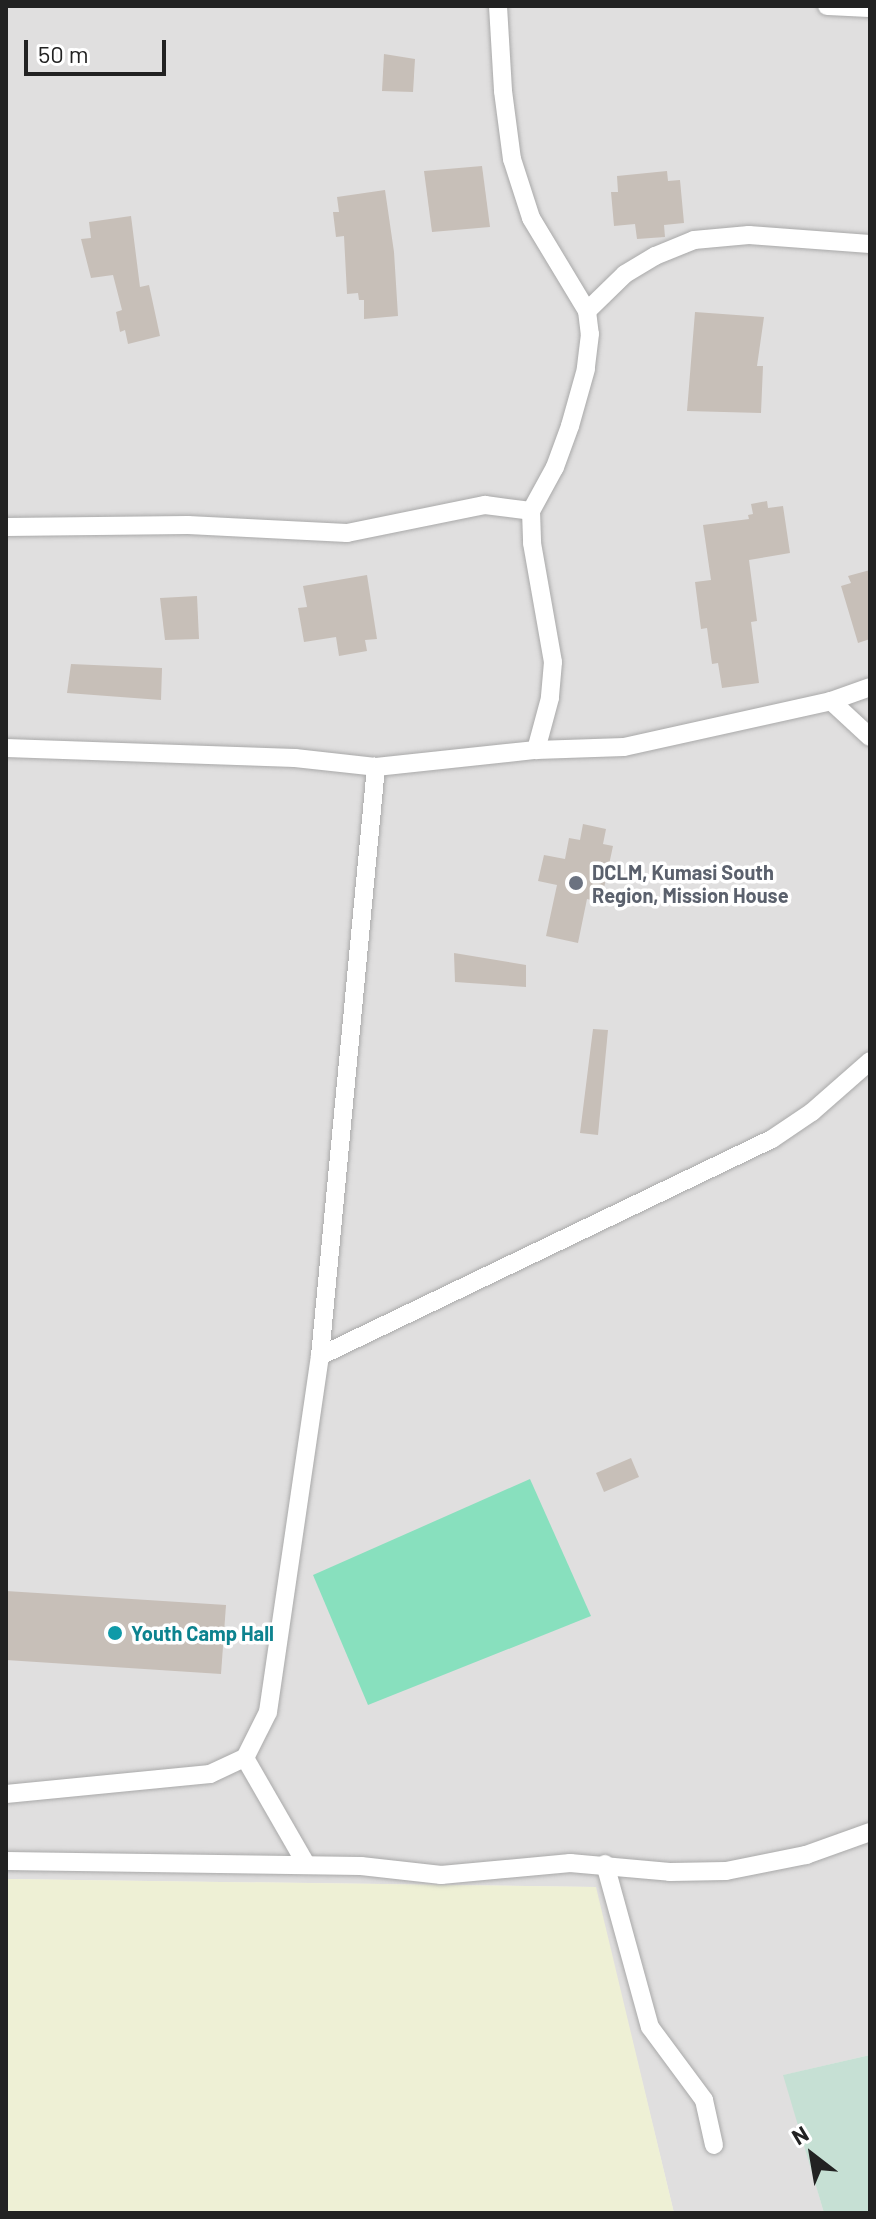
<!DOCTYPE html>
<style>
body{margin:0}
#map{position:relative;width:876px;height:2219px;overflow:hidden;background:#f2efe9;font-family:Barlow,sans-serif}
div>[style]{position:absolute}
.residential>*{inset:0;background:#e0dfdf}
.farmland>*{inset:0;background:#eef0d5}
.wetland>*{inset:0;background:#c6e0d4}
.pitch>*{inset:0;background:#88e0be}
.building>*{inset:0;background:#c7bfb8}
.roads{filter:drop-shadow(0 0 2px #a9a9a9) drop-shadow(0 0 2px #a9a9a9)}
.minor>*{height:18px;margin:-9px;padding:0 9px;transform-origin:9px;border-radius:9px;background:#fff}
.dots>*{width:22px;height:22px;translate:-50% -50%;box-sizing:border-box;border:4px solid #fff;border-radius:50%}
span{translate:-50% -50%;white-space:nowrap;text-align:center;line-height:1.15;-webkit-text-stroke:7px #fff;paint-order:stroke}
.worship-label{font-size:20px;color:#5b616d;font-weight:700}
.left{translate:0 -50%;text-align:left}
.culture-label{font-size:20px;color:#0d838f;font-weight:700}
.frame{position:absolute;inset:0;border:8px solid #222;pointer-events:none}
.north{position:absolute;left:772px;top:2115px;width:80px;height:80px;-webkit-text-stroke:6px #fff;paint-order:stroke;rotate:329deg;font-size:22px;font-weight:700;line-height:32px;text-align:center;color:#222}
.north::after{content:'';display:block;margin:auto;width:28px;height:36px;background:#222;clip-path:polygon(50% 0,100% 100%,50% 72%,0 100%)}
.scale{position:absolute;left:24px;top:40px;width:142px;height:36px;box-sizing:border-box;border:4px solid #222;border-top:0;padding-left:10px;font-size:24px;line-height:28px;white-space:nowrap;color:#222;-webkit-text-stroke:6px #fff;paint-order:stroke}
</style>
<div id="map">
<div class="residential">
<div style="clip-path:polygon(6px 6px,870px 6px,870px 2055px,784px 2075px,824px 2213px,674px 2213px,595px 1887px,6px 1879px)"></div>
</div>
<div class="farmland">
<div style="clip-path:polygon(6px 1879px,596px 1887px,674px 2213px,6px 2213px)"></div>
</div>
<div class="wetland">
<div style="clip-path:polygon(870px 2055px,870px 2213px,824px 2213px,783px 2075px)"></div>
</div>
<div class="pitch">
<div style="clip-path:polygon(530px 1479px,591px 1616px,368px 1705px,313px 1575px)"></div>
</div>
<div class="building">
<div style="clip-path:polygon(384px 54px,415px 59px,413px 92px,382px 91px)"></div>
<div style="clip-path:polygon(482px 166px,490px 227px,432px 232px,424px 171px)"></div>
<div style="clip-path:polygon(667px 171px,668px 181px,680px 180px,684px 223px,664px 225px,665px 237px,637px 239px,635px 224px,614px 226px,611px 192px,618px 192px,617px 176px)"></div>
<div style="clip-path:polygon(385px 190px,394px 252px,398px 316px,364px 319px,364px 300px,359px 300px,358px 293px,347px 294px,344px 236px,336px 237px,333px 212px,339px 212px,337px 197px)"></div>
<div style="clip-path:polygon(131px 216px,140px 287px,149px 285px,160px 336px,128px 344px,125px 330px,120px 332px,116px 312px,122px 310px,113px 275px,91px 278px,81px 239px,91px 238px,89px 222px)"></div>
<div style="clip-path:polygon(695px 312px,764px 317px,757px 366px,763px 366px,761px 413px,687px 411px)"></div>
<div style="clip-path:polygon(767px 501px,768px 508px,783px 506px,790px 553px,749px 560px,757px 621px,751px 622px,759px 683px,722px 688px,718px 663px,712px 664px,707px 628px,701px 629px,695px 582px,711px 580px,703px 525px,749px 519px,748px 515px,753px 514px,751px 504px)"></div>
<div style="clip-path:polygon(870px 570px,870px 639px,858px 643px,841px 586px,851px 583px,848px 576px)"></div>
<div style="clip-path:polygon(367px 575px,377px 639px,365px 640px,367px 651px,339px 656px,336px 637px,304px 642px,298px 608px,307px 607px,303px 586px)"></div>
<div style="clip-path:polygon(197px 596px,199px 639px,165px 640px,160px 598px)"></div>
<div style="clip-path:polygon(71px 664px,162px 668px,161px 700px,67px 693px)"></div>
<div style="clip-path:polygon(583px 824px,606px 829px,603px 844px,613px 846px,601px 902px,587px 899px,578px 943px,546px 936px,557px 885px,538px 881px,544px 855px,565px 859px,569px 838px,580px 840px)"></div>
<div style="clip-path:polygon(454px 953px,526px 965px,526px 987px,455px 982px)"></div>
<div style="clip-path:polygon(593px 1029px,608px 1030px,598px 1135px,580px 1133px)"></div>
<div style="clip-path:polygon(631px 1458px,639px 1477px,604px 1492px,596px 1473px)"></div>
<div style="clip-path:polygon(6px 1591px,226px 1605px,221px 1674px,6px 1660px)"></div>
</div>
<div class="roads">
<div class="minor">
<div style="left:498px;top:6px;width:85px;rotate:86.6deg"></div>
<div style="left:503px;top:91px;width:69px;rotate:82.5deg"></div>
<div style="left:512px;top:159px;width:62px;rotate:72.1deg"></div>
<div style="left:531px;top:218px;width:109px;rotate:58.9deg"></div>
<div style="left:587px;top:311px;width:23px;rotate:83deg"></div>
<div style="left:590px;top:334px;width:35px;rotate:97deg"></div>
<div style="left:586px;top:369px;width:59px;rotate:105.7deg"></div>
<div style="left:570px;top:426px;width:44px;rotate:110.1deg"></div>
<div style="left:555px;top:467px;width:50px;rotate:118.6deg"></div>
<div style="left:531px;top:511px;width:32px;rotate:88deg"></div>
<div style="left:532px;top:543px;width:121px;rotate:80deg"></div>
<div style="left:553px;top:662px;width:36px;rotate:95deg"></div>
<div style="left:550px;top:698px;width:54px;rotate:105.1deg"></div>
<div style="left:827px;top:6px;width:43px;rotate:2.7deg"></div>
<div style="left:587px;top:311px;width:53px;rotate:-44.2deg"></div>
<div style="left:625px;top:274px;width:35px;rotate:-31deg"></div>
<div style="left:655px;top:256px;width:42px;rotate:-22.3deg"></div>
<div style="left:694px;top:240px;width:55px;rotate:-5.2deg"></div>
<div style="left:749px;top:235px;width:121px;rotate:4.3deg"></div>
<div style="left:6px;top:527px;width:182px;rotate:-0.6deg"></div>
<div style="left:188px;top:525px;width:159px;rotate:2.9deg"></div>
<div style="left:347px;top:533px;width:141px;rotate:-11.5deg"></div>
<div style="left:485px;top:505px;width:46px;rotate:7.4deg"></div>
<div style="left:831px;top:701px;width:53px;rotate:42.7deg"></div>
<div style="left:6px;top:748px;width:289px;rotate:2deg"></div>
<div style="left:295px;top:758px;width:81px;rotate:6.3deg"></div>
<div style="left:376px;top:767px;width:161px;rotate:-6.1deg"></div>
<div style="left:536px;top:750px;width:88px;rotate:-2deg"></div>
<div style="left:624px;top:747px;width:212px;rotate:-12.5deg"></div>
<div style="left:831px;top:701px;width:41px;rotate:-19.7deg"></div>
<div style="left:320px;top:1356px;width:501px;rotate:-25.65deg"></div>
<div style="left:772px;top:1139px;width:48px;rotate:-34deg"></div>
<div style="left:812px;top:1112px;width:77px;rotate:-41.3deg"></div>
<div style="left:245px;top:1758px;width:122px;rotate:60.1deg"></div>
<div style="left:6px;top:1794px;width:205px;rotate:-5.6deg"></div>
<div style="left:210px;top:1774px;width:38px;rotate:-25deg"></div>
<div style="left:245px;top:1758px;width:51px;rotate:-63.4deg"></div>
<div style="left:268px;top:1712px;width:360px;rotate:-81.7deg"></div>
<div style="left:320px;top:1356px;width:592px;rotate:-84.57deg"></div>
<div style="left:6px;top:1861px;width:355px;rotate:0.8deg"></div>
<div style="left:361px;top:1866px;width:81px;rotate:6.4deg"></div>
<div style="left:441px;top:1875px;width:130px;rotate:-5.3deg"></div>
<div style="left:570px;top:1863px;width:100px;rotate:5.1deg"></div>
<div style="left:670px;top:1872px;width:56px;rotate:-1deg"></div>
<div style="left:726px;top:1871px;width:82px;rotate:-11.3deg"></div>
<div style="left:806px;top:1855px;width:68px;rotate:-19.8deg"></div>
<div style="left:605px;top:1864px;width:169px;rotate:74.6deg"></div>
<div style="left:650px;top:2027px;width:91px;rotate:53.5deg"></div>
<div style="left:704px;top:2100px;width:46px;rotate:77.5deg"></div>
</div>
</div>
<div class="dots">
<div style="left:576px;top:883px;background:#6b7280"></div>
<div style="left:115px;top:1633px;background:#0f9aa8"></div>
</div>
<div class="worship-label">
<span class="left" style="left:592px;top:884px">DCLM, Kumasi South<br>Region, Mission House</span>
</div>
<div class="culture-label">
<span class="left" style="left:131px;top:1633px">Youth Camp Hall</span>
</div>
<div class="frame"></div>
<div class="north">N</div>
<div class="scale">50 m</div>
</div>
